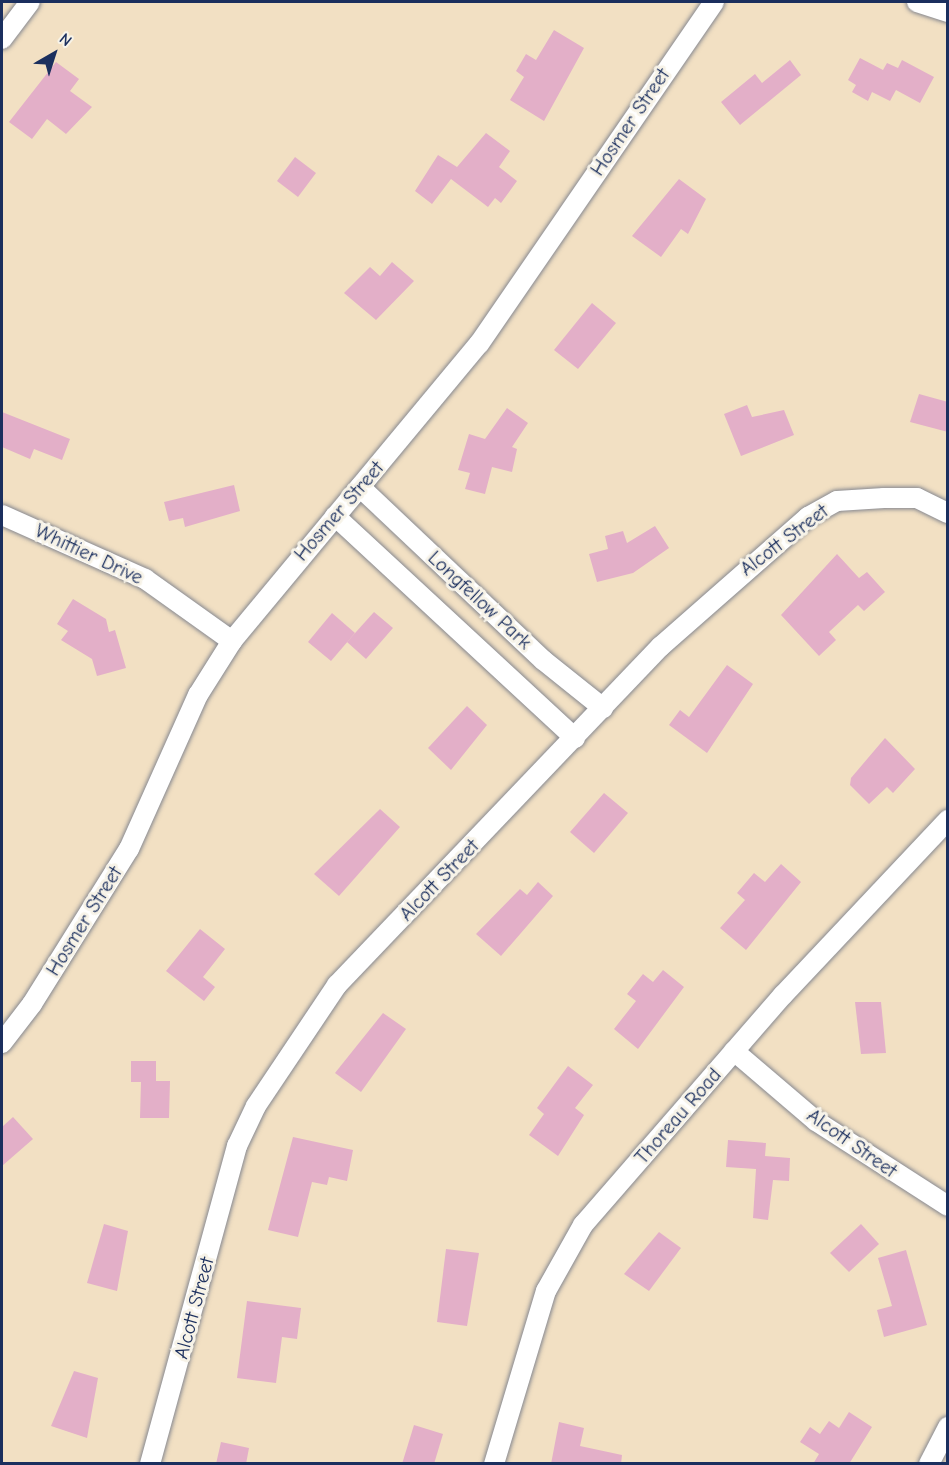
<!DOCTYPE html>
<style>
body{margin:0}
#map{position:relative;width:949px;height:1465px;overflow:hidden;background:#f2e0c3;font-family:"Comic Neue",sans-serif}
div>[style]{position:absolute}
.building>*{inset:0;background:#e3afc8}
.roads{filter:drop-shadow(0 0 2px #868890) drop-shadow(0 0 2px #868890)}
.street>*{height:20px;margin:-10px;padding:0 10px;transform-origin:10px;border-radius:10px;background:#fff}
span{translate:-50% -50%;white-space:nowrap;text-align:center;line-height:1.15;-webkit-text-stroke:6px #f7f3e8;paint-order:stroke}
.street-label{font-size:20px;color:#1b2f5e}
.frame{position:absolute;inset:0;border:3px solid #1b2f5e;pointer-events:none}
.north{position:absolute;left:24px;top:24px;width:60px;height:60px;-webkit-text-stroke:4px #f7f3e8;paint-order:stroke;rotate:39deg;font-size:16px;font-weight:700;line-height:24px;text-align:center;color:#1b2f5e}
.north::after{content:'';display:block;margin:auto;width:21px;height:27px;background:#1b2f5e;clip-path:polygon(50% 0,100% 100%,50% 72%,0 100%)}
</style>
<div id="map">
<div class="building">
<div style="clip-path:polygon(554px 30px,584px 48px,544px 121px,510px 100px,524px 77px,516px 71px,526px 54px,536px 60px)"></div>
<div style="clip-path:polygon(860px 58px,883px 70px,887px 63px,898px 68px,902px 60px,934px 77px,920px 103px,896px 90px,890px 101px,872px 92px,868px 101px,852px 92px,856px 85px,848px 80px)"></div>
<div style="clip-path:polygon(790px 60px,801px 75px,740px 125px,721px 102px,755px 74px,762px 83px)"></div>
<div style="clip-path:polygon(56px 62px,79px 79px,70px 91px,92px 107px,66px 134px,47px 119px,32px 139px,9px 122px)"></div>
<div style="clip-path:polygon(486px 133px,510px 151px,499px 167px,517px 181px,501px 203px,495px 198px,488px 207px,451px 179px,432px 204px,415px 191px,438px 155px,457px 167px)"></div>
<div style="clip-path:polygon(295px 157px,316px 173px,298px 197px,277px 181px)"></div>
<div style="clip-path:polygon(679px 179px,706px 199px,688px 234px,681px 229px,661px 257px,632px 236px)"></div>
<div style="clip-path:polygon(392px 262px,414px 281px,376px 320px,344px 293px,370px 267px,380px 276px)"></div>
<div style="clip-path:polygon(592px 303px,616px 323px,578px 369px,554px 350px)"></div>
<div style="clip-path:polygon(919px 394px,948px 402px,948px 432px,910px 422px)"></div>
<div style="clip-path:polygon(747px 405px,752px 417px,784px 410px,794px 435px,741px 456px,724px 414px)"></div>
<div style="clip-path:polygon(507px 408px,528px 423px,512px 447px,517px 449px,512px 472px,492px 467px,485px 494px,465px 489px,470px 473px,458px 470px,469px 434px,485px 439px)"></div>
<div style="clip-path:polygon(2px 412px,70px 439px,62px 460px,34px 449px,30px 459px,2px 447px)"></div>
<div style="clip-path:polygon(234px 485px,240px 511px,185px 527px,183px 518px,169px 521px,164px 502px)"></div>
<div style="clip-path:polygon(655px 526px,669px 548px,633px 573px,597px 582px,589px 554px,608px 549px,605px 536px,623px 531px,627px 543px)"></div>
<div style="clip-path:polygon(837px 554px,859px 578px,867px 572px,885px 592px,864px 611px,858px 605px,829px 632px,836px 640px,819px 656px,781px 615px)"></div>
<div style="clip-path:polygon(73px 599px,106px 619px,109px 632px,115px 630px,126px 668px,97px 676px,92px 659px,61px 640px,68px 631px,57px 624px)"></div>
<div style="clip-path:polygon(374px 612px,393px 628px,366px 659px,347px 642px)"></div>
<div style="clip-path:polygon(332px 613px,355px 633px,331px 661px,308px 642px)"></div>
<div style="clip-path:polygon(727px 665px,753px 684px,707px 753px,669px 725px,680px 710px,689px 717px)"></div>
<div style="clip-path:polygon(467px 706px,487px 725px,451px 770px,428px 748px)"></div>
<div style="clip-path:polygon(885px 738px,915px 769px,893px 793px,887px 787px,869px 804px,850px 785px,851px 778px)"></div>
<div style="clip-path:polygon(604px 793px,628px 813px,594px 853px,570px 832px)"></div>
<div style="clip-path:polygon(380px 809px,400px 827px,339px 896px,314px 874px)"></div>
<div style="clip-path:polygon(781px 864px,801px 882px,746px 950px,720px 928px,745px 900px,737px 893px,754px 873px,765px 882px)"></div>
<div style="clip-path:polygon(538px 882px,553px 896px,501px 956px,476px 934px,520px 889px,527px 895px)"></div>
<div style="clip-path:polygon(200px 929px,225px 949px,203px 977px,215px 987px,204px 1001px,166px 971px)"></div>
<div style="clip-path:polygon(663px 970px,684px 987px,638px 1049px,614px 1029px,636px 1001px,627px 994px,643px 974px,653px 982px)"></div>
<div style="clip-path:polygon(855px 1002px,881px 1002px,886px 1053px,861px 1054px)"></div>
<div style="clip-path:polygon(383px 1013px,406px 1029px,361px 1092px,335px 1073px)"></div>
<div style="clip-path:polygon(131px 1061px,156px 1061px,156px 1081px,170px 1081px,169px 1118px,140px 1118px,141px 1082px,131px 1082px)"></div>
<div style="clip-path:polygon(568px 1066px,593px 1085px,575px 1108px,584px 1115px,558px 1156px,529px 1135px,544px 1114px,537px 1108px)"></div>
<div style="clip-path:polygon(13px 1117px,33px 1139px,2px 1166px,2px 1127px)"></div>
<div style="clip-path:polygon(293px 1137px,353px 1150px,347px 1181px,329px 1177px,327px 1185px,312px 1182px,298px 1237px,268px 1230px)"></div>
<div style="clip-path:polygon(728px 1140px,766px 1143px,765px 1156px,790px 1158px,789px 1181px,773px 1180px,768px 1220px,753px 1218px,756px 1169px,726px 1167px)"></div>
<div style="clip-path:polygon(104px 1224px,128px 1231px,117px 1291px,87px 1283px)"></div>
<div style="clip-path:polygon(861px 1224px,879px 1244px,849px 1272px,830px 1253px)"></div>
<div style="clip-path:polygon(659px 1232px,681px 1248px,649px 1291px,624px 1274px)"></div>
<div style="clip-path:polygon(446px 1249px,479px 1253px,467px 1326px,437px 1322px)"></div>
<div style="clip-path:polygon(906px 1250px,927px 1325px,884px 1337px,877px 1310px,892px 1306px,878px 1258px)"></div>
<div style="clip-path:polygon(247px 1301px,301px 1308px,297px 1339px,282px 1337px,276px 1383px,237px 1378px)"></div>
<div style="clip-path:polygon(74px 1371px,98px 1378px,87px 1438px,51px 1426px)"></div>
<div style="clip-path:polygon(849px 1412px,872px 1427px,849px 1464px,813px 1464px,819px 1454px,800px 1442px,810px 1427px,820px 1434px,829px 1421px,839px 1428px)"></div>
<div style="clip-path:polygon(559px 1422px,584px 1428px,580px 1446px,622px 1455px,621px 1464px,551px 1464px)"></div>
<div style="clip-path:polygon(414px 1425px,443px 1434px,434px 1464px,402px 1464px)"></div>
<div style="clip-path:polygon(221px 1442px,249px 1448px,246px 1464px,216px 1464px)"></div>
</div>
<div class="roads">
<div class="street">
<div style="left:917px;top:2px;width:33px;rotate:18deg"></div>
<div style="left:2px;top:39px;width:46px;rotate:-52.9deg"></div>
<div style="left:360px;top:487px;width:252px;rotate:43.4deg"></div>
<div style="left:543px;top:660px;width:77px;rotate:38.7deg"></div>
<div style="left:2px;top:515px;width:157px;rotate:24.1deg"></div>
<div style="left:145px;top:579px;width:107px;rotate:35.5deg"></div>
<div style="left:335px;top:516px;width:327px;rotate:42.8deg"></div>
<div style="left:2px;top:1043px;width:49px;rotate:-52.4deg"></div>
<div style="left:32px;top:1004px;width:183px;rotate:-58deg"></div>
<div style="left:129px;top:849px;width:169px;rotate:-65.9deg"></div>
<div style="left:198px;top:695px;width:64px;rotate:-57.8deg"></div>
<div style="left:232px;top:641px;width:386px;rotate:-50.3deg"></div>
<div style="left:479px;top:344px;width:415px;rotate:-55.5deg"></div>
<div style="left:734px;top:1051px;width:108px;rotate:40.5deg"></div>
<div style="left:816px;top:1121px;width:157px;rotate:32.8deg"></div>
<div style="left:150px;top:1464px;width:330px;rotate:-74.7deg"></div>
<div style="left:237px;top:1146px;width:44px;rotate:-64.6deg"></div>
<div style="left:256px;top:1106px;width:146px;rotate:-56.2deg"></div>
<div style="left:337px;top:985px;width:468px;rotate:-46.3deg"></div>
<div style="left:660px;top:647px;width:197px;rotate:-41.3deg"></div>
<div style="left:808px;top:517px;width:33px;rotate:-29deg"></div>
<div style="left:837px;top:501px;width:47px;rotate:-3.7deg"></div>
<div style="left:884px;top:498px;width:33px"></div>
<div style="left:917px;top:498px;width:34px;rotate:26deg"></div>
<div style="left:494px;top:1464px;width:181px;rotate:-73.3deg"></div>
<div style="left:546px;top:1291px;width:76px;rotate:-60.7deg"></div>
<div style="left:583px;top:1225px;width:305px;rotate:-49deg"></div>
<div style="left:783px;top:995px;width:241px;rotate:-46.7deg"></div>
<div style="left:929px;top:1464px;width:42px;rotate:-62.8deg"></div>
</div>
</div>
<div class="street-label">
<span style="left:630px;top:122px;rotate:-56deg">Hosmer Street</span>
<span style="left:339px;top:511px;rotate:-49deg">Hosmer Street</span>
<span style="left:784px;top:540px;rotate:-37deg">Alcott Street</span>
<span style="left:89px;top:554px;rotate:25deg">Whittier Drive</span>
<span style="left:480px;top:600px;rotate:43deg">Longfellow Park</span>
<span style="left:439px;top:880px;rotate:-46deg">Alcott Street</span>
<span style="left:84px;top:921px;rotate:-58deg">Hosmer Street</span>
<span style="left:678px;top:1116px;rotate:-49deg">Thoreau Road</span>
<span style="left:852px;top:1143px;rotate:35deg">Alcott Street</span>
<span style="left:194px;top:1308px;rotate:-75deg">Alcott Street</span>
</div>
<div class="frame"></div>
<div class="north">N</div>
</div>
